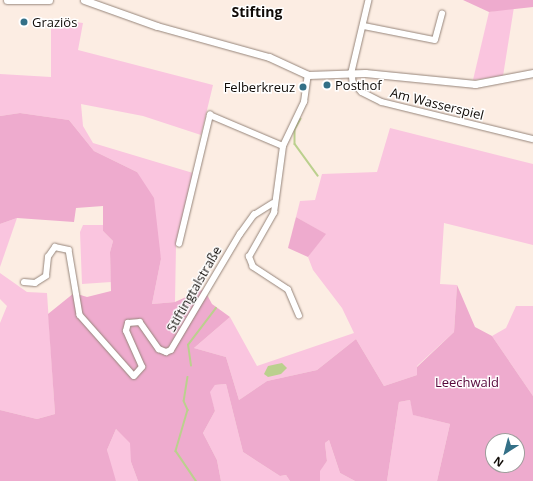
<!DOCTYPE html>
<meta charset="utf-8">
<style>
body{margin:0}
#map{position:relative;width:533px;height:481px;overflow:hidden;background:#fcede3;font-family:"Open Sans",sans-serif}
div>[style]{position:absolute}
.green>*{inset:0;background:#fac5df}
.forest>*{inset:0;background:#eeabce}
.water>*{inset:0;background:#bbd08e}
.stream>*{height:1.5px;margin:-0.75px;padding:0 0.75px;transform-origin:0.75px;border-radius:0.75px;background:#bbd08e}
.roads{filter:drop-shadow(0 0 1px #96857a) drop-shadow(0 0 1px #96857a)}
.minor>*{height:5.5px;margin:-2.75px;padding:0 2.75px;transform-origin:2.75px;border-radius:2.75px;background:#fff}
.tertiary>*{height:7px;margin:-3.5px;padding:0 3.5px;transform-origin:3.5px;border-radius:3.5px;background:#fff}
.dots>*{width:11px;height:11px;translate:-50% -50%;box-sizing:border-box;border:2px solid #fff;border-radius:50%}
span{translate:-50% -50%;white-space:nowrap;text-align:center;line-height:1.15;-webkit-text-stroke:3px #fff;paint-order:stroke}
.poi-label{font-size:13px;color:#100b07}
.left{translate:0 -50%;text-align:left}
.right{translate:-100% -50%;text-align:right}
.street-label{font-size:13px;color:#100b07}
.park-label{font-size:13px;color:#56073b}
.neighbourhood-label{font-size:14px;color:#100b07;font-weight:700}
.north{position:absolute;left:485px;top:433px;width:40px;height:40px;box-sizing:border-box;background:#fff;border:1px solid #9f9d9c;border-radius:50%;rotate:216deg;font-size:11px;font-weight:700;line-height:16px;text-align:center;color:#100b07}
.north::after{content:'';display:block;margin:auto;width:14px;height:18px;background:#337087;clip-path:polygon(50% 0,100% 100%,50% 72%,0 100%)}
</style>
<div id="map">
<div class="green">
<div style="clip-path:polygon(514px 7px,503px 76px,473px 80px,489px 12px)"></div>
<div style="clip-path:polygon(51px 19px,83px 23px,78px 50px,213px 85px,201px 135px,143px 116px,81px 104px,83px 126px,93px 143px,193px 173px,176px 246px,175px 302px,152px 304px,161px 259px,137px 172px,94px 151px,69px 120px,20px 113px,0 116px,0 74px,51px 77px)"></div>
<div style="clip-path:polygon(390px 128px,533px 164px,533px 245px,444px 223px,440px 284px,457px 285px,454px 332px,417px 366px,417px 375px,384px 386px,356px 339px,317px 370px,267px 381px,239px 400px,226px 357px,194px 348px,230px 317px,257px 366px,354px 333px,342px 308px,313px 270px,308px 257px,325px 234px,296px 217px,300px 201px,315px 200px,322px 174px,377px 172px)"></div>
<div style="clip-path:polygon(17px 218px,0 267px,0 224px)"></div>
<div style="clip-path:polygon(83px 225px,103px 225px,103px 231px,113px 241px,110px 252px,111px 282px,82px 284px,80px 232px)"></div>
<div style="clip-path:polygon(0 273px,27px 292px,47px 293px,55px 414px,37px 419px,0 410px,0 323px,7px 306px,0 299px)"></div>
<div style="clip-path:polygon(516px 306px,533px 306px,533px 396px,492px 336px,506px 328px)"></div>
<div style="clip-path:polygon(226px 384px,243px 452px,280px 476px,286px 475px,290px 481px,221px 481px,217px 460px,203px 433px,215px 411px,209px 392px,215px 385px)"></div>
<div style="clip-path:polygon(410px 400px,414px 415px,450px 424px,437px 481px,387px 481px,399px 402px)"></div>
<div style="clip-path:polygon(116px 429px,131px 443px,131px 462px,138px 481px,116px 481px,109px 467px,107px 450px)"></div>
<div style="clip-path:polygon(329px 440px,340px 473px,355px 481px,320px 481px,319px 471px,327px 461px,325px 443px)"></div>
</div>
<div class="forest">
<div style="clip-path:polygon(463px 0,533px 0,533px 7px,489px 12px)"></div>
<div style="clip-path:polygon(evenodd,20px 113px,69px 120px,94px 151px,137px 172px,154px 198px,161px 259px,152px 304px,175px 302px,204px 289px,212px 304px,230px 317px,194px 348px,226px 357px,239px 400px,267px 381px,317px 370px,356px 339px,384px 386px,417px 375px,417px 367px,454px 332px,457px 285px,475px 327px,492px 336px,533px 396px,533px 481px,437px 481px,450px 424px,413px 415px,410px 400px,399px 402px,387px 481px,355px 481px,340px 473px,329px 440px,325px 443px,327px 461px,320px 471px,320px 481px,290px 481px,286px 475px,280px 476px,243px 452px,226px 384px,215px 385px,210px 392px,215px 411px,203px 433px,217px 460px,221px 481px,138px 481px,131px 462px,130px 443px,116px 429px,107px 450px,116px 481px,0 481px,0 410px,37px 419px,55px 414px,48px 314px,74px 293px,87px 297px,111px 291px,110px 252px,113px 241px,103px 231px,103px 206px,76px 208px,74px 222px,17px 218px,0 224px,0 116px,20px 113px,493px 441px,517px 441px,517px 465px,493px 465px,493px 441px)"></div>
<div style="clip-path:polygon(296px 217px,326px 234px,308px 257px,288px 248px)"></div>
</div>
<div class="water">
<div style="clip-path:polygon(282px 363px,287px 368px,281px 374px,268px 377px,264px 374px,268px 366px)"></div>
</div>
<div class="stream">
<div style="left:301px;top:119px;width:13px;rotate:119deg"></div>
<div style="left:295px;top:130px;width:14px;rotate:90deg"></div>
<div style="left:295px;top:144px;width:39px;rotate:54deg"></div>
<div style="left:191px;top:366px;width:21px;rotate:-98deg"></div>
<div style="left:188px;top:345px;width:46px;rotate:-52.9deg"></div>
<div style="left:188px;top:377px;width:24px;rotate:99deg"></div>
<div style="left:184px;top:401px;width:10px;rotate:66deg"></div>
<div style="left:188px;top:410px;width:43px;rotate:106.3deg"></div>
<div style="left:176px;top:451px;width:36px;rotate:56deg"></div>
</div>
<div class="roads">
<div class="minor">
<div style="left:369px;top:0;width:74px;rotate:103.3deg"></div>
<div style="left:352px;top:72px;width:10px;rotate:84deg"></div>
<div style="left:353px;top:82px;width:13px;rotate:48deg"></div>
<div style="left:362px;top:92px;width:22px;rotate:27deg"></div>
<div style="left:382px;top:102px;width:155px;rotate:13.8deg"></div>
<div style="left:364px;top:26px;width:72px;rotate:11.2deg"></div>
<div style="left:435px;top:40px;width:27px;rotate:-75deg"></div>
<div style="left:179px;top:244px;width:133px;rotate:-76.5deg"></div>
<div style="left:210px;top:115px;width:79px;rotate:23deg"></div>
<div style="left:24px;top:282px;width:11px;rotate:5deg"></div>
<div style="left:35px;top:283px;width:13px;rotate:-32deg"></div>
<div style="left:46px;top:276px;width:19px;rotate:-84deg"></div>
<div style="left:48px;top:257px;width:12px;rotate:-55deg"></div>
<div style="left:55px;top:247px;width:14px;rotate:12deg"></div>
<div style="left:69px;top:250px;width:66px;rotate:80.4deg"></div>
<div style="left:80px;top:315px;width:81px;rotate:48.5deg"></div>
<div style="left:134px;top:376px;width:12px;rotate:-48deg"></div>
<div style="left:142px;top:367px;width:39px;rotate:-114deg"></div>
<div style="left:126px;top:331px;width:8px;rotate:-76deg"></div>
<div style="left:128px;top:323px;width:12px;rotate:-5deg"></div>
<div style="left:140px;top:322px;width:33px;rotate:55deg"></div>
<div style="left:159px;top:349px;width:8px;rotate:23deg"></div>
<div style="left:166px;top:352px;width:5px;rotate:-22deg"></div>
<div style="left:171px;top:350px;width:135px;rotate:-59.3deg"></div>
<div style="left:240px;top:234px;width:24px;rotate:-54deg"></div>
<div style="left:254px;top:215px;width:22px;rotate:-32deg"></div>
<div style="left:299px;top:316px;width:28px;rotate:-113deg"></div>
<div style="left:288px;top:290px;width:42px;rotate:-146.7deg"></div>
<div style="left:253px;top:267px;width:11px;rotate:-112deg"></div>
<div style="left:249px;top:257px;width:51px;rotate:-60.4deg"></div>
<div style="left:274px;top:213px;width:68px;rotate:-82.3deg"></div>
<div style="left:283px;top:146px;width:49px;rotate:-64.5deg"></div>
<div style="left:304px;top:102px;width:27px;rotate:-82deg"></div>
</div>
<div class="tertiary">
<div style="left:7px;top:0;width:42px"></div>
<div style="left:84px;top:0;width:77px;rotate:19.6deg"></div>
<div style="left:157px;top:26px;width:116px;rotate:15.5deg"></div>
<div style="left:269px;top:57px;width:43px;rotate:24.8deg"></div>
<div style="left:308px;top:75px;width:57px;rotate:-2deg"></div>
<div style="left:365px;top:73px;width:111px;rotate:5.7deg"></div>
<div style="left:475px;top:84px;width:59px;rotate:-10.7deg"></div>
</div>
</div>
<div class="dots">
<div style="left:24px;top:22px;background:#337087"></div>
<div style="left:327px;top:85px;background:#337087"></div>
<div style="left:303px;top:87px;background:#337087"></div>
</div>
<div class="poi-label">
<span class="left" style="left:32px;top:22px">Graziös</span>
<span class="left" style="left:335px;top:85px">Posthof</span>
<span class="right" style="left:295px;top:87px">Felberkreuz</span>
</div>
<div class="street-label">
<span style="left:437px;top:104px;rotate:14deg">Am Wasserspiel</span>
<span style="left:194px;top:289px;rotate:-60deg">Stiftingtalstraße</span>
</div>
<div class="park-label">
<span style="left:467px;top:382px">Leechwald</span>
</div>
<div class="neighbourhood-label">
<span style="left:257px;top:12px">Stifting</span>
</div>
<div class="north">N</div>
</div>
